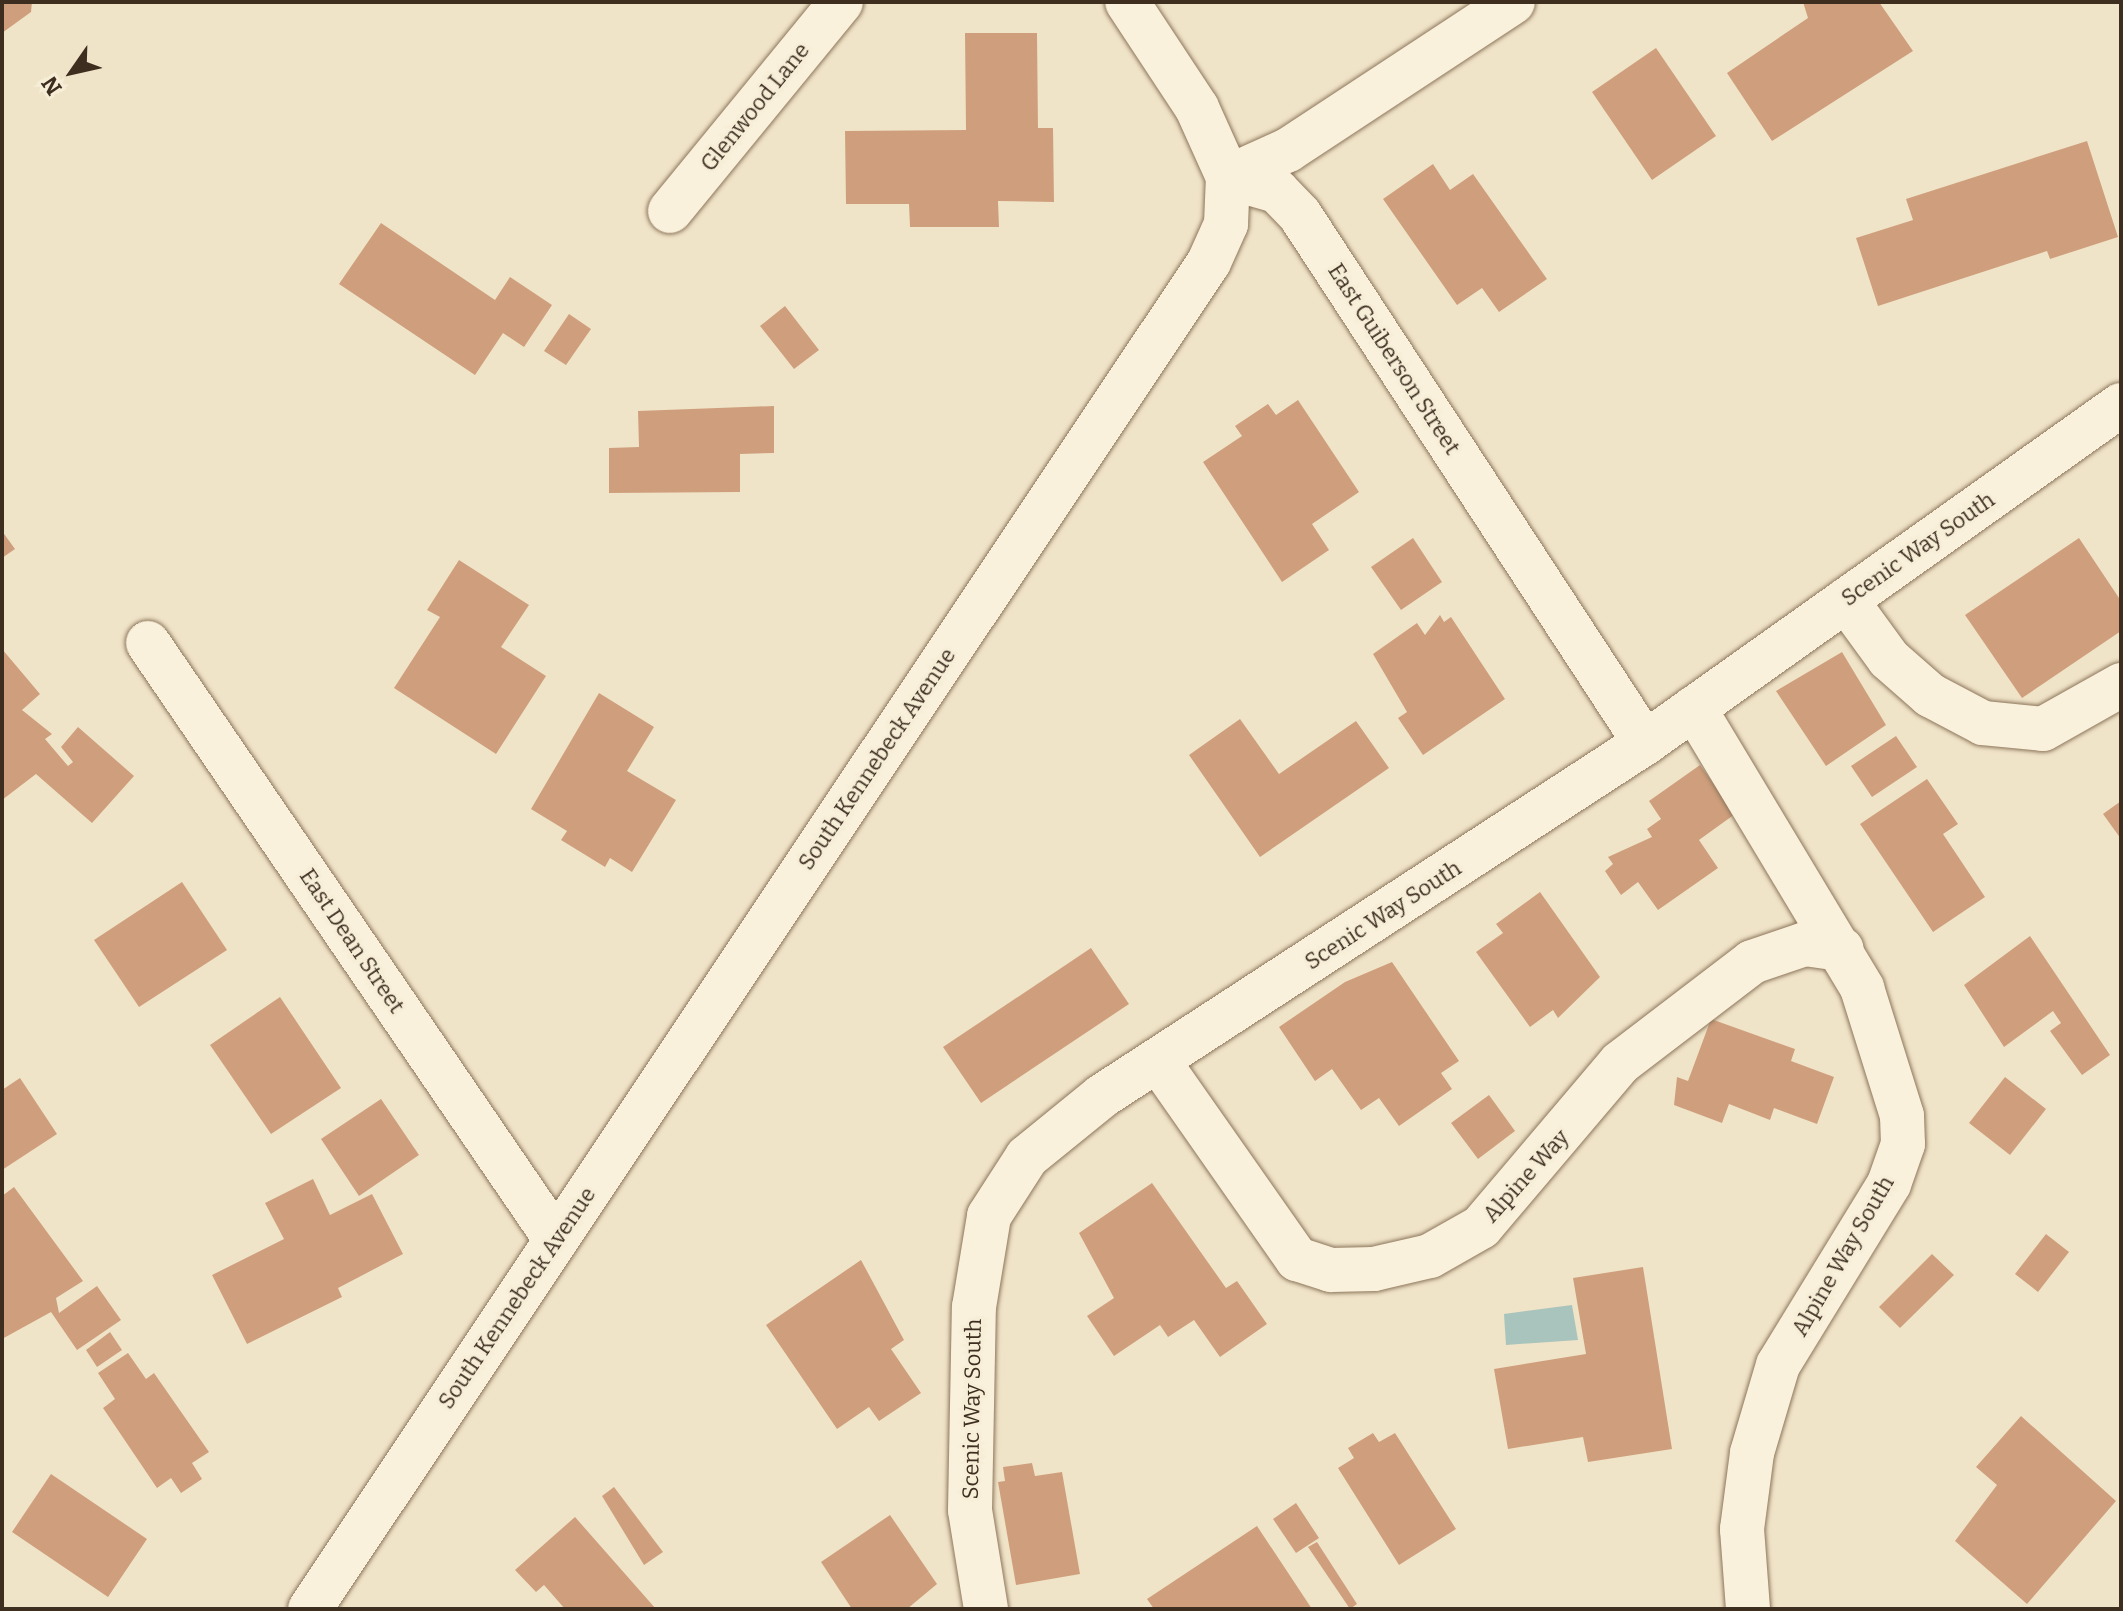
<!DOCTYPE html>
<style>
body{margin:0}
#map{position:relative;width:2123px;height:1611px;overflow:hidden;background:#f0e4c8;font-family:Bitter,serif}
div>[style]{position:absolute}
.water>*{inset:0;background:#a9c4bc}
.building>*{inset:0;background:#cf9f7d}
.roads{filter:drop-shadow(0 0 2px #8d765c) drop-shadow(0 0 2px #8d765c)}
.street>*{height:44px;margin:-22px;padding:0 22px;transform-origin:22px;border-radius:22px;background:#faf1dc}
.secondary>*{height:44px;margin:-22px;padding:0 22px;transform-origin:22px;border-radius:22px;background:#faf1dc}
span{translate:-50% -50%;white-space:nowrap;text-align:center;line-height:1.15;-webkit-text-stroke:6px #f7eed8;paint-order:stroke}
.street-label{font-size:22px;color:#3d2e20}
.frame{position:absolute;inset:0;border:4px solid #3d2e20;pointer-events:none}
.north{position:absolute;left:32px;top:32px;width:80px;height:80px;-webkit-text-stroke:6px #f7eed8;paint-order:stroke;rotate:236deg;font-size:22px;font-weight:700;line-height:32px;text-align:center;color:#3d2e20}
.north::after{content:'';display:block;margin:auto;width:28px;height:36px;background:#3d2e20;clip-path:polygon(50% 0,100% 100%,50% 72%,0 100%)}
</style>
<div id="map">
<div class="water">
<div style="clip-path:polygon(1572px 1305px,1578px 1340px,1506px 1345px,1504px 1314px)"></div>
</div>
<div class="building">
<div style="clip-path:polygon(2px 2px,32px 2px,31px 12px,2px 33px)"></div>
<div style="clip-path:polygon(1803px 2px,1879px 2px,1913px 51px,1772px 141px,1727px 73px,1808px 18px)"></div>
<div style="clip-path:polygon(965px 33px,1037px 33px,1038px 128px,1053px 128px,1054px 202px,998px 201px,999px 227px,910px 227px,909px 204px,846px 204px,845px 131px,966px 130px)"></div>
<div style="clip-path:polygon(1656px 48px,1716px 136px,1652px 180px,1592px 92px)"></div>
<div style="clip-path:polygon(2087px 141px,2118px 237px,2050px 259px,2047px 251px,1878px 306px,1856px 238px,1913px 220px,1906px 199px)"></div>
<div style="clip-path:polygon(1433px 164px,1450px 190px,1473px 174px,1547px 279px,1499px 312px,1482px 288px,1457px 305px,1383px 199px)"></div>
<div style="clip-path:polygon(381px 223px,495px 300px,510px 277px,552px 305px,524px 347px,503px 333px,475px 375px,339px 284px)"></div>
<div style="clip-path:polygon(785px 306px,819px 350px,794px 369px,760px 326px)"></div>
<div style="clip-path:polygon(569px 314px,591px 329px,566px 365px,544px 351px)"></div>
<div style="clip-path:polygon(1298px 400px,1359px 492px,1312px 524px,1329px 550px,1282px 582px,1203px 462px,1242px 436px,1235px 426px,1268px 404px,1276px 415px)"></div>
<div style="clip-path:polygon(774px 406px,774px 453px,740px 454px,740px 492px,609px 493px,609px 448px,639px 447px,638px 411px)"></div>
<div style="clip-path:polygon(2px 531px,15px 549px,2px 558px)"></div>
<div style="clip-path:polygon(1413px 538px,1442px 582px,1401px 610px,1371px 567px)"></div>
<div style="clip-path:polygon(2079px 538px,2121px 601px,2121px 631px,2022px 698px,1965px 615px)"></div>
<div style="clip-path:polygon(459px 560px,529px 605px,501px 647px,546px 676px,496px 754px,394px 688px,440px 617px,427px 610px)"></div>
<div style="clip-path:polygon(1440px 615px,1444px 622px,1451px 617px,1505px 699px,1423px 755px,1398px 718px,1407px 712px,1373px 654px,1417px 623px,1425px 635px)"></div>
<div style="clip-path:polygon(2px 649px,40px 694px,22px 710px,52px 734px,45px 739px,68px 766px,73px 762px,61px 747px,78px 727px,134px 776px,92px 823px,36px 774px,2px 800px)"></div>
<div style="clip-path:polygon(1842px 652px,1886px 725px,1826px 766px,1776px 691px)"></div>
<div style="clip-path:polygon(599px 693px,654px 727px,627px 771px,676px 800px,632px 872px,610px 858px,605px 867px,561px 840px,567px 831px,531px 809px)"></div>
<div style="clip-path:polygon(1240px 719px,1279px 774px,1356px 721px,1389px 768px,1260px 857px,1189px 755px)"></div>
<div style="clip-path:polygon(1896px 736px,1917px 767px,1872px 797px,1851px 766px)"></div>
<div style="clip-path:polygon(1700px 765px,1735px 814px,1699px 840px,1718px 868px,1658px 910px,1638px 882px,1621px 895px,1605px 871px,1613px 864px,1608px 857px,1652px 837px,1647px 829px,1661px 819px,1649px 801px)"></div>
<div style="clip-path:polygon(1927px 779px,1958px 824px,1943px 834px,1985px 897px,1933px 932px,1860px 824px)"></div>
<div style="clip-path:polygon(2121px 801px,2121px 839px,2103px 814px)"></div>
<div style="clip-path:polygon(182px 882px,227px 950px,139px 1007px,94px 940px)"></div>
<div style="clip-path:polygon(1540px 892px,1600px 977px,1558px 1018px,1553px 1010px,1530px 1027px,1476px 952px,1503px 933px,1496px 924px)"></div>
<div style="clip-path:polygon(2030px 936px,2110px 1055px,2082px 1075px,2050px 1031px,2061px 1023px,2053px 1011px,2004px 1047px,1964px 985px)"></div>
<div style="clip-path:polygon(1091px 948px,1129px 1004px,981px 1103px,943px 1047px)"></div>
<div style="clip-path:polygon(1392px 962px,1459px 1061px,1441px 1073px,1452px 1089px,1399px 1126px,1379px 1098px,1361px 1110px,1332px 1069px,1315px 1081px,1279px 1027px,1345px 982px)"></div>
<div style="clip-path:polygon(280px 997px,341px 1088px,271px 1134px,210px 1045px)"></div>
<div style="clip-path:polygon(1711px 1019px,1795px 1049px,1791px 1061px,1834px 1077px,1817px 1124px,1774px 1108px,1770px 1120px,1729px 1104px,1722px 1123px,1674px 1105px,1677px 1077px,1688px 1081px)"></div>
<div style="clip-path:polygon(2005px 1077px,2046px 1109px,2010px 1155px,1969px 1123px)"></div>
<div style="clip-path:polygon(20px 1078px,57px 1134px,2px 1170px,2px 1090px)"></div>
<div style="clip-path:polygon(1489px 1095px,1515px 1131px,1478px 1159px,1451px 1123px)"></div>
<div style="clip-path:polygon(381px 1099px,419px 1155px,359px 1196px,321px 1139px)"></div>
<div style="clip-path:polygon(313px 1179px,330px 1215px,372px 1194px,403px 1254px,338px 1288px,342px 1297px,247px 1344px,212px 1275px,284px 1239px,265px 1203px)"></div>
<div style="clip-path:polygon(1152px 1183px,1226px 1288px,1237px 1281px,1267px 1324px,1220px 1357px,1194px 1320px,1168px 1337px,1160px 1325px,1114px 1356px,1087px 1316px,1114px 1298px,1079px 1233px)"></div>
<div style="clip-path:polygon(14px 1187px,83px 1281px,56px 1298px,59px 1313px,97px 1286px,121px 1320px,77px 1350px,51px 1312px,2px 1339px,2px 1196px)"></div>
<div style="clip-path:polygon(2046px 1234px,2069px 1252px,2038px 1292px,2015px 1274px)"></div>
<div style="clip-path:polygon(1932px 1254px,1954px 1275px,1900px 1328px,1879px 1307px)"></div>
<div style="clip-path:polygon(861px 1260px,904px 1340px,891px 1349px,921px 1393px,879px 1421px,869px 1407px,837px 1429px,766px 1325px)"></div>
<div style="clip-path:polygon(1643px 1267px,1672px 1449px,1588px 1462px,1583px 1437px,1508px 1449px,1494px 1369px,1586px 1354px,1573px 1278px)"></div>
<div style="clip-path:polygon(110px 1332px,122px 1350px,97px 1367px,86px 1350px)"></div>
<div style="clip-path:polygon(128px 1353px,146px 1379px,154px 1373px,209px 1452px,192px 1463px,202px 1479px,181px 1493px,171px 1478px,157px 1488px,103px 1408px,115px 1399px,98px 1373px)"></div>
<div style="clip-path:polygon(2021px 1416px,2116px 1501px,2027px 1604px,1955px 1541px,1997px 1485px,1976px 1467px)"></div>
<div style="clip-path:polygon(1373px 1433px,1379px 1442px,1395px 1433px,1456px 1529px,1399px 1565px,1338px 1468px,1354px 1458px,1348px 1448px)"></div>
<div style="clip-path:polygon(1032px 1463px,1035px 1476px,1062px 1472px,1080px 1574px,1016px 1585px,998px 1482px,1005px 1481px,1003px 1467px)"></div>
<div style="clip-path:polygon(51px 1474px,147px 1539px,108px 1597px,12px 1532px)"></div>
<div style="clip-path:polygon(614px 1487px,663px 1552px,644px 1565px,602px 1496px)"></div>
<div style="clip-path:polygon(1296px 1503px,1319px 1538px,1296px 1553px,1273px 1519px)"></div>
<div style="clip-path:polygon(890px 1515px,937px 1584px,907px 1609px,852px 1609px,821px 1562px)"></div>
<div style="clip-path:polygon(575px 1517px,656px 1609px,565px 1609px,544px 1585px,536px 1592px,515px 1570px)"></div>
<div style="clip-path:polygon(1257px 1526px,1312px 1609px,1154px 1609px,1147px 1599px)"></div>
<div style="clip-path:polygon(1317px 1542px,1357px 1604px,1350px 1609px,1308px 1547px)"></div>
</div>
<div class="roads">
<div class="street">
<div style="left:1228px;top:177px;width:51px;rotate:15.9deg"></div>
<div style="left:1277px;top:191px;width:33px;rotate:46deg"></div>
<div style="left:1300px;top:215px;width:631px;rotate:56.84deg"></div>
<div style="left:1228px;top:177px;width:66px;rotate:-24.2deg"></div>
<div style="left:1288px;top:150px;width:269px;rotate:-33.3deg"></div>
<div style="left:670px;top:211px;width:270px;rotate:-50.7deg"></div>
<div style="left:1846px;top:600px;width:73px;rotate:53.9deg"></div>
<div style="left:1889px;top:659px;width:55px;rotate:41.3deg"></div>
<div style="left:1930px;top:695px;width:60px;rotate:27.8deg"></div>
<div style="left:1983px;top:723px;width:60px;rotate:5.7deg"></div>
<div style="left:2043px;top:729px;width:90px;rotate:-29.4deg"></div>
<div style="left:148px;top:643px;width:723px;rotate:55.65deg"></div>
<div style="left:1694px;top:708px;width:327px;rotate:59deg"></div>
<div style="left:1862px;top:988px;width:134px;rotate:72.6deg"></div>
<div style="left:1902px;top:1116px;width:28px;rotate:88deg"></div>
<div style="left:1903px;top:1144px;width:42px;rotate:109.3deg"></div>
<div style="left:1889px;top:1184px;width:212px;rotate:121.5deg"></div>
<div style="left:1778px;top:1365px;width:92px;rotate:106.5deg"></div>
<div style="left:1752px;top:1453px;width:77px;rotate:97.5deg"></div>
<div style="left:1742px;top:1529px;width:80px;rotate:85.7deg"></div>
<div style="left:1159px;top:1062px;width:241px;rotate:55deg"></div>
<div style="left:1297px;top:1259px;width:36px;rotate:18deg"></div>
<div style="left:1331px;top:1270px;width:43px;rotate:-1.3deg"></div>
<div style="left:1374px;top:1269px;width:57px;rotate:-13.1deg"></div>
<div style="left:1430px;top:1256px;width:59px;rotate:-29.6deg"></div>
<div style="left:1481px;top:1227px;width:215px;rotate:-49.7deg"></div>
<div style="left:1620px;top:1063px;width:166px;rotate:-37.4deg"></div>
<div style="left:1752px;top:962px;width:56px;rotate:-18.8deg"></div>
<div style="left:1805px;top:944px;width:37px;rotate:8deg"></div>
<div style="left:986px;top:1609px;width:100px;rotate:-99.2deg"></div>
<div style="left:970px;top:1510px;width:203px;rotate:-88.9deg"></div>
<div style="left:974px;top:1307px;width:92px;rotate:-80.6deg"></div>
<div style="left:989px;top:1216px;width:70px;rotate:-57.2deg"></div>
<div style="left:1027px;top:1157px;width:97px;rotate:-39.1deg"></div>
<div style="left:1102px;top:1096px;width:648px;rotate:-33.03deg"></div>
<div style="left:1645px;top:743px;width:584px;rotate:-35.38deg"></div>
</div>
<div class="secondary">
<div style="left:310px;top:1609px;width:1619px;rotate:-56.28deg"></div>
<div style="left:1209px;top:262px;width:42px;rotate:-65.9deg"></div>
<div style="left:1226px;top:224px;width:47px;rotate:-87.6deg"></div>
<div style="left:1228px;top:177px;width:76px;rotate:-114.2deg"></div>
<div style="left:1197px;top:108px;width:127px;rotate:-123.4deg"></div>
</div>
</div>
<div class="street-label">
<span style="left:755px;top:107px;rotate:-51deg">Glenwood Lane</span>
<span style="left:1394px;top:359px;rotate:57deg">East Guiberson Street</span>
<span style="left:1918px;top:549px;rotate:-35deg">Scenic Way South</span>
<span style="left:877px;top:759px;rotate:-56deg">South Kennebeck Avenue</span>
<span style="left:1383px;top:915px;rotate:-33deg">Scenic Way South</span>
<span style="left:352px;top:941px;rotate:56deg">East Dean Street</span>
<span style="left:1526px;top:1176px;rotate:-48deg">Alpine Way</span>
<span style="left:1843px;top:1256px;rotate:-60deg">Alpine Way South</span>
<span style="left:517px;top:1298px;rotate:-56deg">South Kennebeck Avenue</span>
<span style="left:972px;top:1409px;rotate:-89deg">Scenic Way South</span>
</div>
<div class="frame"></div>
<div class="north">N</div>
</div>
